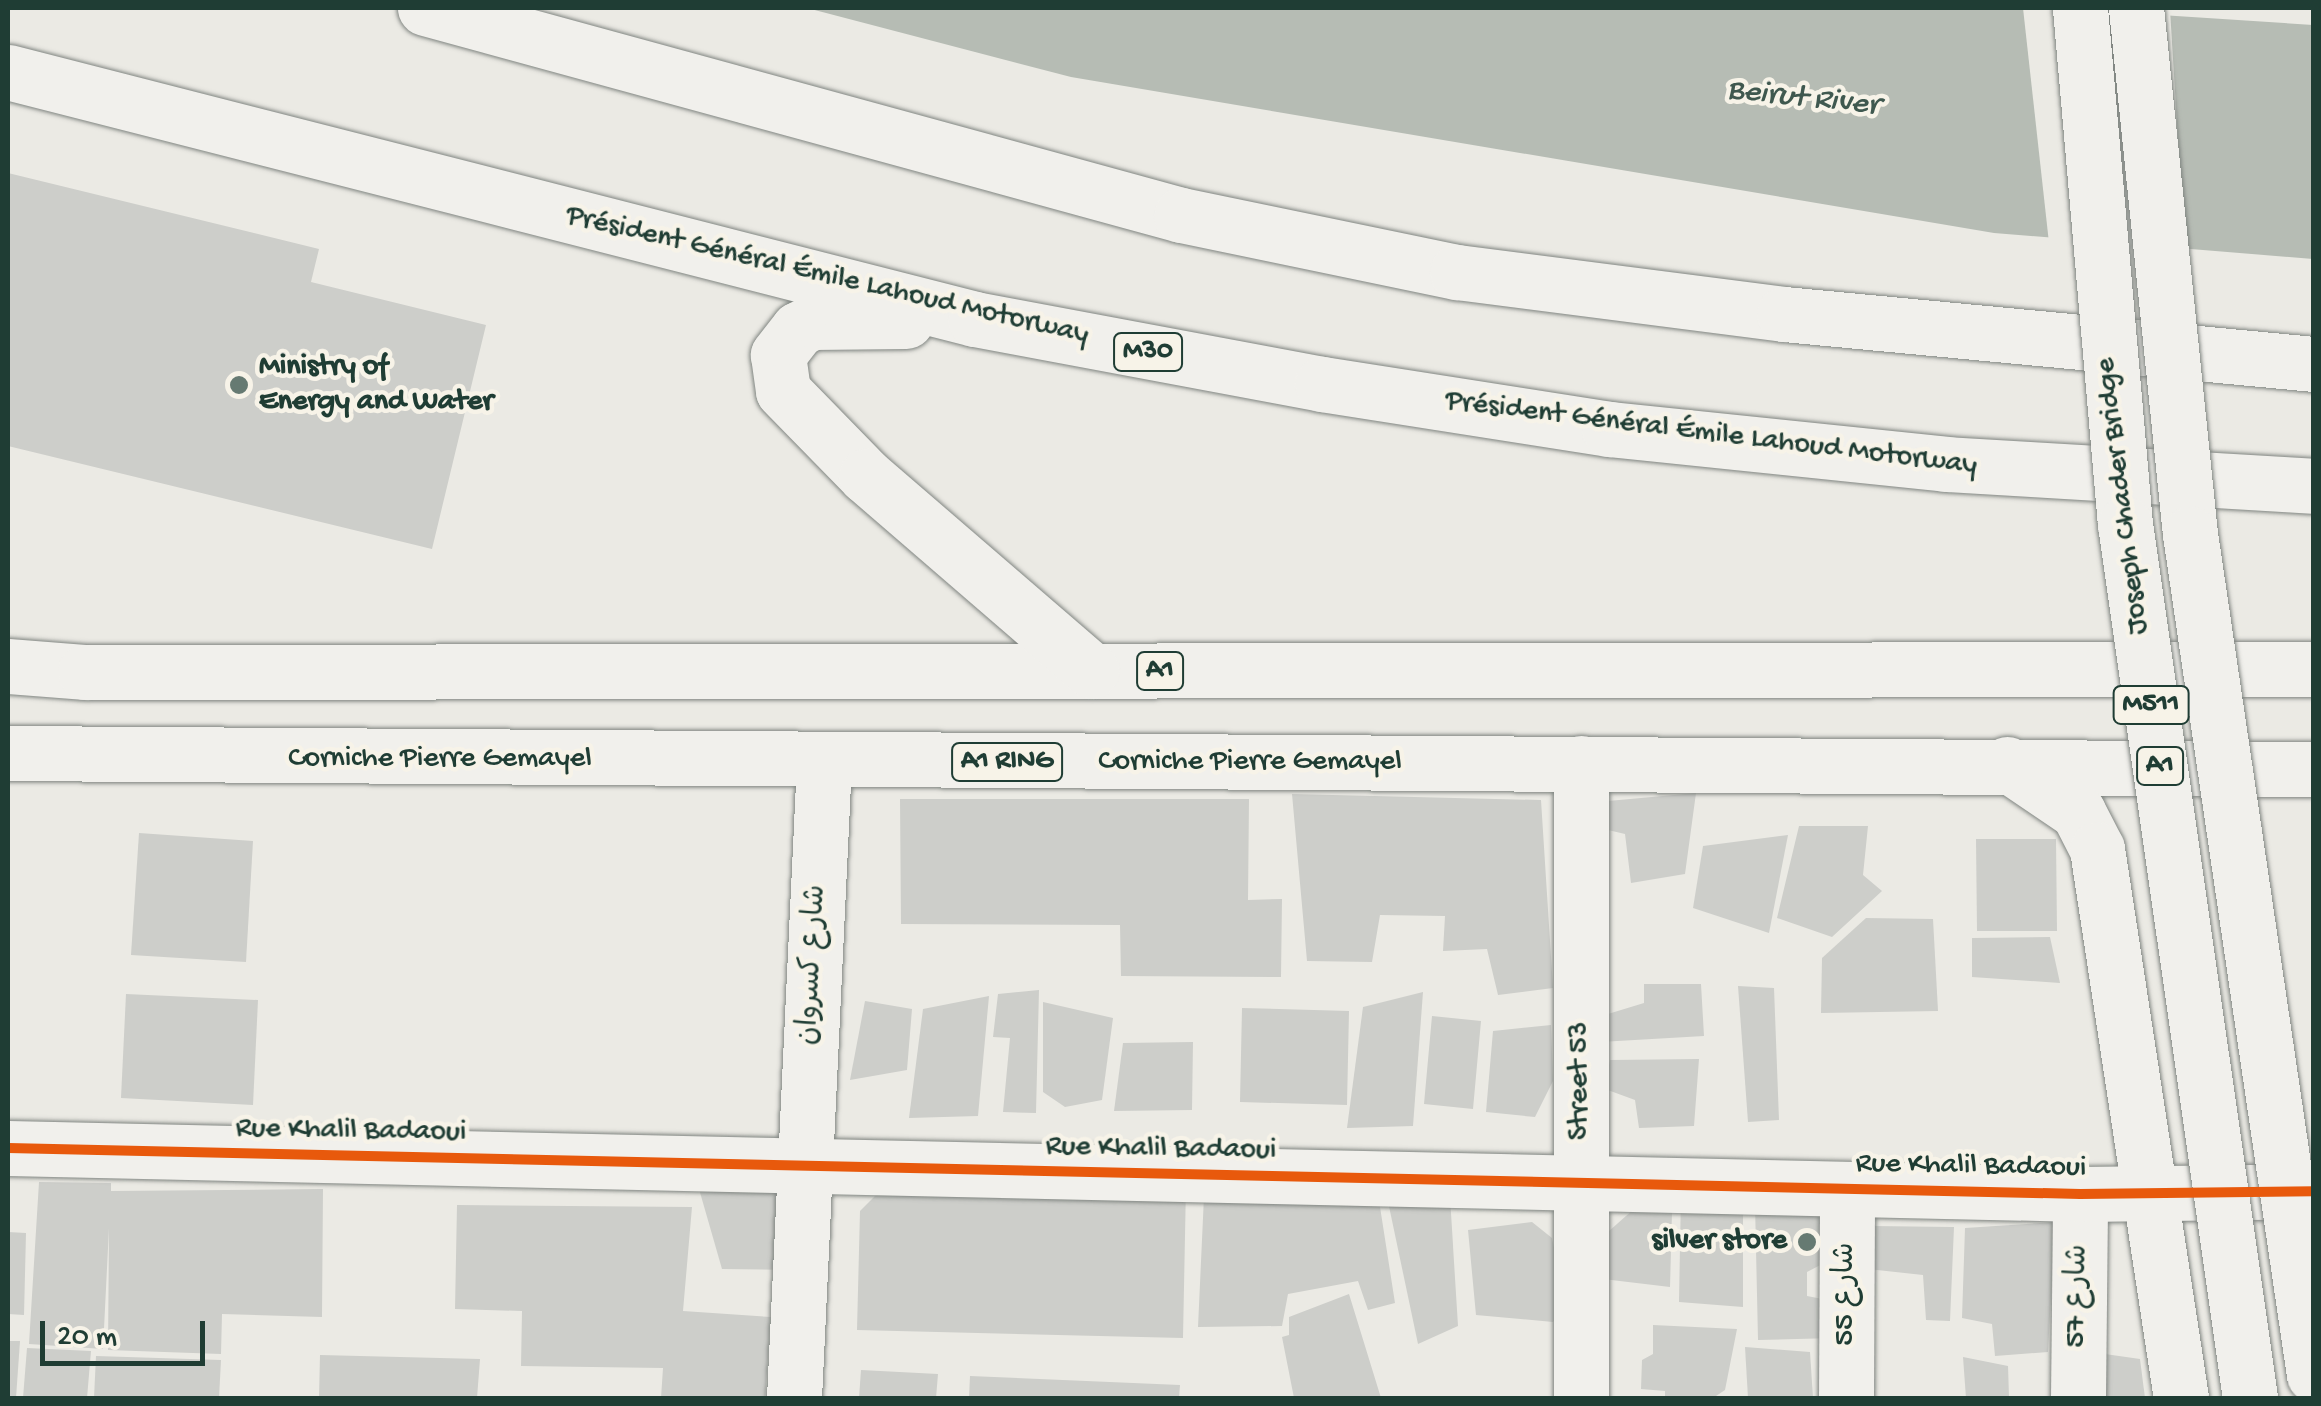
<!DOCTYPE html>
<meta charset="utf-8">
<style>
body{margin:0}
#map{position:relative;width:2321px;height:1406px;overflow:hidden;background:#ebeae4;font-family:"Gochi Hand","Playpen Sans Arabic",sans-serif}
div>[style]{position:absolute}
.water>*{inset:0;background:#b6bcb4}
.pier>*{inset:0;background:#ebeae4}
.building>*{inset:0;background:#cdceca}
.roads{filter:drop-shadow(0 0 2px #808581) drop-shadow(0 0 2px #808581)}
.minor>*{height:55px;margin:-27.5px;padding:0 27.5px;transform-origin:27.5px;border-radius:27.5px;background:#f1f0ec}
.tertiary>*{height:55px;margin:-27.5px;padding:0 27.5px;transform-origin:27.5px;border-radius:27.5px;background:#f1f0ec}
.trunk>*{height:55px;margin:-27.5px;padding:0 27.5px;transform-origin:27.5px;border-radius:27.5px;background:#f1f0ec}
.motorway>*{height:55px;margin:-27.5px;padding:0 27.5px;transform-origin:27.5px;border-radius:27.5px;background:#f1f0ec}
.bridges{filter:drop-shadow(0 0 2px #808581) drop-shadow(0 0 2px #808581)}
.motorway-bridge>*{height:55px;margin:-27.5px;padding:0 27.5px;transform-origin:27.5px;border-radius:27.5px;background:#f1f0ec}
.cycleway>*{height:10px;margin:-5px;padding:0 5px;transform-origin:5px;border-radius:5px;background:#e8590c}
.dots>*{width:28px;height:28px;translate:-50% -50%;box-sizing:border-box;border:5px solid #f7f3e8;border-radius:50%}
span{translate:-50% -50%;white-space:nowrap;text-align:center;line-height:1.15;-webkit-text-stroke:9px #f7f3e8;paint-order:stroke}
.shield-label span{padding:2px 8px;background:#f7f3e8;border:2px solid;border-radius:8px;-webkit-text-stroke-width:0}
.shield-label{font-size:28px;color:#1f3d34;font-weight:700}
.street-label{font-size:30px;color:#1f3d34}
.poi-label{font-size:30px;color:#1f3d34;font-weight:700}
.left{translate:0 -50%;text-align:left}
.right{translate:-100% -50%;text-align:right}
.water-label{font-size:32px;color:#3f584f;font-style:italic}
.frame{position:absolute;inset:0;border:10px solid #1f3d34;pointer-events:none}
.scale{position:absolute;left:40px;top:1321px;width:165px;height:45px;box-sizing:border-box;border:5px solid #1f3d34;border-top:0;padding-left:12px;font-size:30px;line-height:35px;white-space:nowrap;color:#1f3d34;-webkit-text-stroke:8px #f7f3e8;paint-order:stroke}
</style>
<div id="map">
<div class="water">
<div style="clip-path:polygon(807px 8px,2053px 8px,2313px 25px,2313px 259px,1994px 233px,1071px 77px)"></div>
</div>
<div class="pier">
<div style="clip-path:polygon(2023px 8px,2170px 10px,2185px 254px,2049px 243px)"></div>
</div>
<div class="building">
<div style="clip-path:polygon(8px 173px,319px 249px,311px 282px,486px 325px,432px 549px,8px 446px)"></div>
<div style="clip-path:polygon(1696px 793px,1685px 874px,1631px 883px,1625px 834px,1608px 830px,1608px 801px)"></div>
<div style="clip-path:polygon(1292px 794px,1541px 800px,1553px 988px,1498px 995px,1487px 949px,1443px 951px,1445px 916px,1380px 915px,1372px 962px,1307px 961px)"></div>
<div style="clip-path:polygon(900px 799px,1249px 799px,1248px 900px,1282px 899px,1281px 977px,1121px 976px,1120px 925px,901px 924px)"></div>
<div style="clip-path:polygon(1799px 826px,1868px 826px,1863px 875px,1882px 891px,1832px 937px,1777px 918px)"></div>
<div style="clip-path:polygon(139px 833px,253px 841px,246px 962px,131px 955px)"></div>
<div style="clip-path:polygon(1788px 835px,1769px 933px,1693px 908px,1703px 846px)"></div>
<div style="clip-path:polygon(1976px 839px,2056px 839px,2057px 931px,1977px 931px)"></div>
<div style="clip-path:polygon(1866px 918px,1933px 919px,1938px 1011px,1821px 1013px,1822px 958px)"></div>
<div style="clip-path:polygon(2050px 937px,2060px 983px,1972px 977px,1972px 938px)"></div>
<div style="clip-path:polygon(1644px 984px,1701px 984px,1704px 1036px,1600px 1042px,1598px 1017px,1644px 1003px)"></div>
<div style="clip-path:polygon(1738px 986px,1774px 988px,1779px 1120px,1748px 1122px)"></div>
<div style="clip-path:polygon(1039px 990px,1036px 1113px,1003px 1112px,1010px 1038px,993px 1037px,998px 994px)"></div>
<div style="clip-path:polygon(1423px 992px,1413px 1126px,1347px 1128px,1363px 1007px)"></div>
<div style="clip-path:polygon(126px 994px,258px 1000px,253px 1105px,121px 1098px)"></div>
<div style="clip-path:polygon(989px 996px,978px 1116px,909px 1118px,923px 1009px)"></div>
<div style="clip-path:polygon(865px 1001px,912px 1009px,907px 1070px,850px 1080px)"></div>
<div style="clip-path:polygon(1043px 1002px,1113px 1018px,1102px 1100px,1065px 1107px,1043px 1092px)"></div>
<div style="clip-path:polygon(1242px 1008px,1349px 1011px,1347px 1105px,1240px 1102px)"></div>
<div style="clip-path:polygon(1432px 1016px,1481px 1021px,1473px 1109px,1424px 1104px)"></div>
<div style="clip-path:polygon(1551px 1025px,1553px 1081px,1535px 1117px,1486px 1112px,1493px 1031px)"></div>
<div style="clip-path:polygon(1193px 1042px,1192px 1110px,1114px 1111px,1123px 1043px)"></div>
<div style="clip-path:polygon(1699px 1059px,1694px 1126px,1639px 1128px,1635px 1100px,1605px 1089px,1610px 1060px)"></div>
<div style="clip-path:polygon(759px 1172px,794px 1208px,793px 1270px,722px 1269px,695px 1175px)"></div>
<div style="clip-path:polygon(892px 1179px,1186px 1185px,1183px 1338px,857px 1330px,860px 1211px)"></div>
<div style="clip-path:polygon(39px 1182px,111px 1183px,111px 1191px,323px 1189px,322px 1317px,222px 1314px,221px 1354px,108px 1350px,109px 1228px,103px 1349px,29px 1344px)"></div>
<div style="clip-path:polygon(1386px 1192px,1450px 1197px,1458px 1326px,1418px 1344px)"></div>
<div style="clip-path:polygon(1681px 1193px,1743px 1195px,1743px 1307px,1679px 1302px)"></div>
<div style="clip-path:polygon(1378px 1194px,1395px 1303px,1368px 1310px,1358px 1281px,1288px 1294px,1282px 1326px,1198px 1327px,1204px 1196px)"></div>
<div style="clip-path:polygon(1755px 1204px,1822px 1208px,1830px 1260px,1807px 1272px,1807px 1296px,1838px 1302px,1835px 1338px,1758px 1340px)"></div>
<div style="clip-path:polygon(457px 1205px,692px 1207px,683px 1311px,771px 1317px,765px 1398px,661px 1398px,663px 1368px,521px 1366px,522px 1311px,455px 1309px)"></div>
<div style="clip-path:polygon(1635px 1208px,1672px 1212px,1670px 1287px,1603px 1279px,1600px 1239px)"></div>
<div style="clip-path:polygon(1532px 1222px,1552px 1238px,1565px 1303px,1553px 1322px,1476px 1315px,1468px 1230px)"></div>
<div style="clip-path:polygon(2055px 1222px,2048px 1352px,1995px 1356px,1992px 1324px,1962px 1318px,1965px 1228px)"></div>
<div style="clip-path:polygon(1872px 1226px,1954px 1227px,1950px 1321px,1926px 1320px,1923px 1275px,1868px 1269px)"></div>
<div style="clip-path:polygon(8px 1232px,26px 1233px,24px 1315px,8px 1314px)"></div>
<div style="clip-path:polygon(1349px 1294px,1381px 1398px,1294px 1398px,1282px 1337px,1289px 1335px,1289px 1317px)"></div>
<div style="clip-path:polygon(1653px 1325px,1737px 1329px,1725px 1390px,1713px 1398px,1665px 1398px,1665px 1391px,1641px 1389px,1642px 1360px,1653px 1354px)"></div>
<div style="clip-path:polygon(8px 1341px,20px 1341px,16px 1398px,8px 1398px)"></div>
<div style="clip-path:polygon(1745px 1347px,1810px 1352px,1813px 1398px,1748px 1398px)"></div>
<div style="clip-path:polygon(27px 1348px,91px 1351px,87px 1398px,23px 1398px)"></div>
<div style="clip-path:polygon(2091px 1352px,2140px 1359px,2145px 1398px,2095px 1398px)"></div>
<div style="clip-path:polygon(320px 1355px,480px 1359px,477px 1398px,319px 1398px)"></div>
<div style="clip-path:polygon(96px 1356px,221px 1360px,219px 1398px,94px 1398px)"></div>
<div style="clip-path:polygon(1963px 1357px,2008px 1366px,2009px 1398px,1966px 1398px)"></div>
<div style="clip-path:polygon(861px 1370px,938px 1374px,936px 1398px,859px 1398px)"></div>
<div style="clip-path:polygon(970px 1376px,1180px 1385px,1179px 1398px,969px 1398px)"></div>
</div>
<div class="roads">
<div class="minor">
<div style="left:794px;top:1398px;width:637px;rotate:-87.3deg"></div>
<div style="left:1581px;top:1398px;width:635px;rotate:-90deg"></div>
<div style="left:1846px;top:1398px;width:209px;rotate:-89.7deg"></div>
<div style="left:2078px;top:1398px;width:204px;rotate:-89.4deg"></div>
</div>
<div class="tertiary">
<div style="left:8px;top:1148px;width:2073px;rotate:1.27deg"></div>
<div style="left:2080px;top:1194px;width:234px;rotate:-0.7deg"></div>
</div>
<div class="trunk">
<div style="left:8px;top:666px;width:77px;rotate:4.5deg"></div>
<div style="left:85px;top:672px;width:2229px;rotate:-0.08deg"></div>
<div style="left:8px;top:753px;width:2306px;rotate:0.4deg"></div>
</div>
<div class="motorway">
<div style="left:425px;top:8px;width:784px;rotate:15.31deg"></div>
<div style="left:1181px;top:215px;width:282px;rotate:11.7deg"></div>
<div style="left:1457px;top:272px;width:330px;rotate:7.3deg"></div>
<div style="left:1784px;top:314px;width:532px;rotate:5.39deg"></div>
<div style="left:8px;top:72px;width:998px;rotate:14.33deg"></div>
<div style="left:975px;top:319px;width:353px;rotate:10.6deg"></div>
<div style="left:1322px;top:384px;width:291px;rotate:8.9deg"></div>
<div style="left:1609px;top:429px;width:339px;rotate:5.9deg"></div>
<div style="left:1946px;top:464px;width:369px;rotate:3.4deg"></div>
<div style="left:906px;top:321px;width:94px;rotate:179.4deg"></div>
<div style="left:812px;top:322px;width:16px;rotate:153deg"></div>
<div style="left:798px;top:329px;width:33px;rotate:128deg"></div>
<div style="left:778px;top:355px;width:36px;rotate:82deg"></div>
<div style="left:783px;top:391px;width:119px;rotate:45.7deg"></div>
<div style="left:866px;top:476px;width:298px;rotate:40.8deg"></div>
<div style="left:2007px;top:764px;width:86px;rotate:34.1deg"></div>
<div style="left:2078px;top:812px;width:42px;rotate:62.8deg"></div>
<div style="left:2097px;top:849px;width:555px;rotate:81.3deg"></div>
</div>
</div>
<div class="bridges">
<div class="motorway-bridge">
<div style="left:2080px;top:8px;width:518px;rotate:85.02deg"></div>
<div style="left:2125px;top:524px;width:883px;rotate:81.86deg"></div>
<div style="left:2136px;top:8px;width:529px;rotate:84.14deg"></div>
<div style="left:2190px;top:534px;width:850px;rotate:81.61deg"></div>
</div>
</div>
<div class="cycleway">
<div style="left:8px;top:1148px;width:2073px;rotate:1.27deg"></div>
<div style="left:2080px;top:1194px;width:234px;rotate:-0.7deg"></div>
</div>
<div class="dots">
<div style="left:239px;top:385px;background:#667a72"></div>
<div style="left:1807px;top:1242px;background:#667a72"></div>
</div>
<div class="shield-label">
<span style="left:1148px;top:352px">M30</span>
<span style="left:1160px;top:671px">A1</span>
<span style="left:2151px;top:705px">M511</span>
<span style="left:1007px;top:762px">A1 RING</span>
<span style="left:2160px;top:766px">A1</span>
</div>
<div class="street-label">
<span style="left:827px;top:277px;rotate:13deg">Président Général Émile Lahoud Motorway</span>
<span style="left:1711px;top:435px;rotate:7deg">Président Général Émile Lahoud Motorway</span>
<span style="left:2124px;top:496px;rotate:-97deg">Joseph Chader Bridge</span>
<span style="left:440px;top:760px">Corniche Pierre Gemayel</span>
<span style="left:1250px;top:763px">Corniche Pierre Gemayel</span>
<span style="left:814px;top:965px;rotate:-87deg">شارع كسروان</span>
<span style="left:1581px;top:1081px;rotate:-90deg">Street 53</span>
<span style="left:351px;top:1132px;rotate:1deg">Rue Khalil Badaoui</span>
<span style="left:1161px;top:1150px;rotate:1deg">Rue Khalil Badaoui</span>
<span style="left:1971px;top:1167px;rotate:1deg">Rue Khalil Badaoui</span>
<span style="left:1847px;top:1294px;rotate:-90deg">شارع 55</span>
<span style="left:2079px;top:1296px;rotate:-89deg">شارع 57</span>
</div>
<div class="poi-label">
<span class="left" style="left:259px;top:385px">Ministry of<br>Energy and Water</span>
<span class="right" style="left:1787px;top:1242px">silver store</span>
</div>
<div class="water-label">
<span style="left:1803px;top:99px;rotate:6deg">Beirut River</span>
</div>
<div class="frame"></div>
<div class="scale">20 m</div>
</div>
